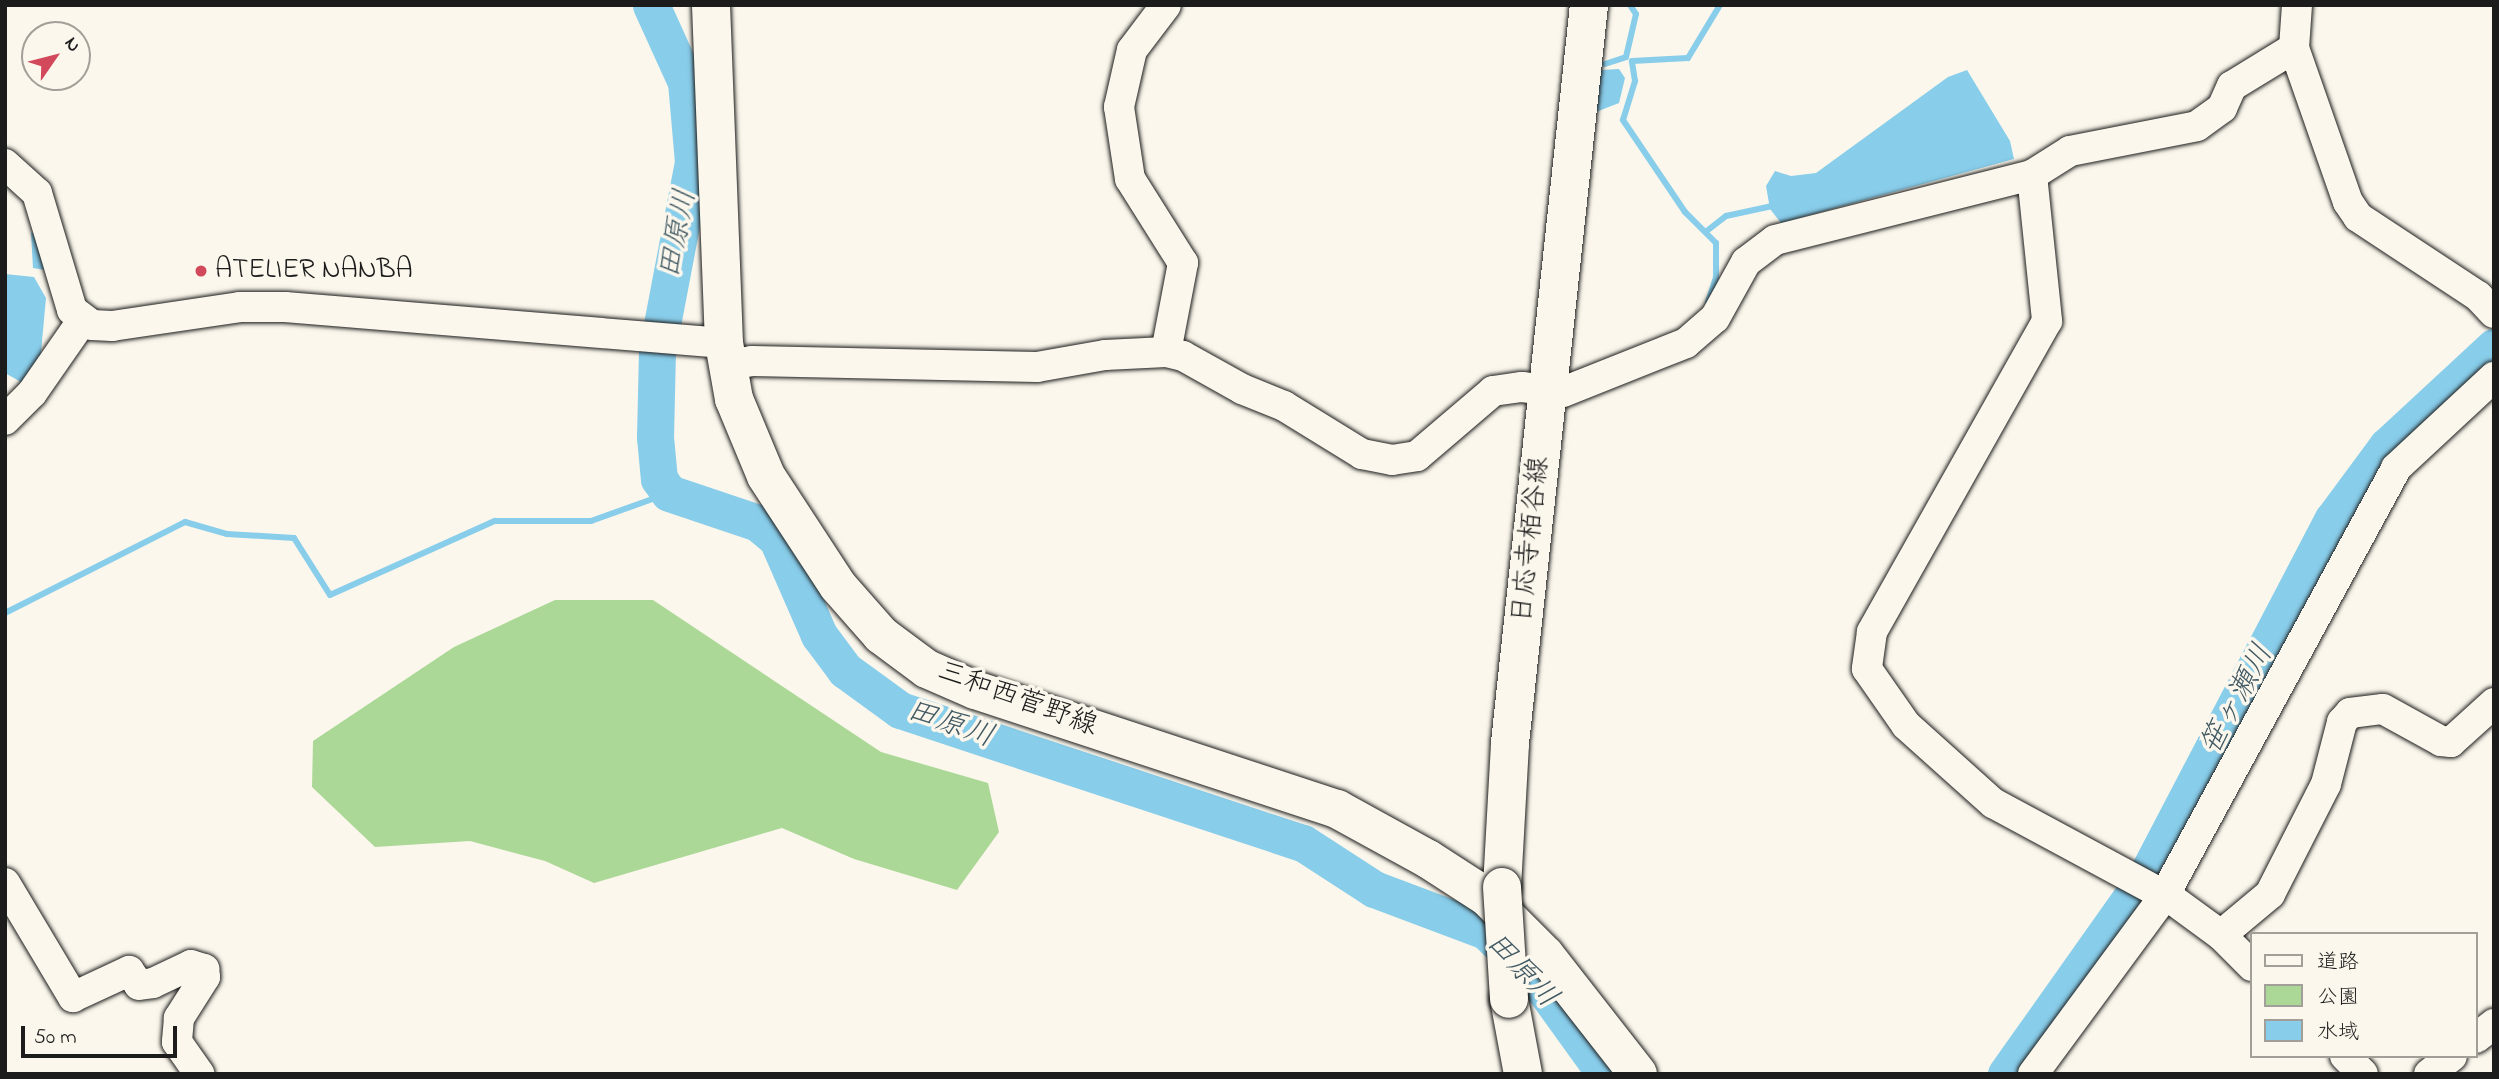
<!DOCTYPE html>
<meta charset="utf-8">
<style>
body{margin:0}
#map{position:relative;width:2499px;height:1079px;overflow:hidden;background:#fbf7ec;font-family:"Indie Flower","Klee One",sans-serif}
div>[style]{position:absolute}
.green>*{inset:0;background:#acd897}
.water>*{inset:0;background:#88cdea}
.stream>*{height:6px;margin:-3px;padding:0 3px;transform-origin:3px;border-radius:3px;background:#88cdea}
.river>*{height:37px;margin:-18.5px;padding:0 18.5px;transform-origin:18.5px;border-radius:18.5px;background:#88cdea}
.roads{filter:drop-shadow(0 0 2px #1c1c1c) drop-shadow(0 0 2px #1c1c1c)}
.minor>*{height:30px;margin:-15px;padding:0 15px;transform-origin:15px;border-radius:15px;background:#fbf7ec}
.major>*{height:38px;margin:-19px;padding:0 19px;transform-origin:19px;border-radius:19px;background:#fbf7ec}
.bridges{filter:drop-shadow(0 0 2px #1c1c1c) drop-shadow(0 0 2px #1c1c1c)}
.major-bridge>*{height:38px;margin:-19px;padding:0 19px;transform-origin:19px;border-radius:19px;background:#fbf7ec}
.dots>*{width:19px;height:19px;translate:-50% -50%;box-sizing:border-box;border:4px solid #fbf7ec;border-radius:50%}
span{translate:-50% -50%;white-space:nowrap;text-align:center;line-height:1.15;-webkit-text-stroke:7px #fbf7ec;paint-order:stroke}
.poi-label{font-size:28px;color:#1c1c1c}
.left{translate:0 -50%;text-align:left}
.street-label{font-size:28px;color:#1c1c1c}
.water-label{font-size:30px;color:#425a64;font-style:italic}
.frame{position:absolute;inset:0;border:7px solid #1c1c1c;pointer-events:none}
.legend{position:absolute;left:2250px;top:932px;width:228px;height:126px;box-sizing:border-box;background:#fbf7ec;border:2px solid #a29f99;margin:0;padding:9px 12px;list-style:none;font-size:21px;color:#1c1c1c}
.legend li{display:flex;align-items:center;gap:14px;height:35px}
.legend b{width:35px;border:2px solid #a29f99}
.north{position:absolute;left:21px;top:21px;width:70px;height:70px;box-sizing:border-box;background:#fbf7ec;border:2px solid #a29f99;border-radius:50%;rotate:55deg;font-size:19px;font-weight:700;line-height:28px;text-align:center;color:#1c1c1c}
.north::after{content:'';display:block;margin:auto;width:24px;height:32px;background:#d1495b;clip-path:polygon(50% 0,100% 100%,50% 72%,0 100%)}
.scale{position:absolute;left:21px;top:1026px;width:156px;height:32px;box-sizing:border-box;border:4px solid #1c1c1c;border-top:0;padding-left:9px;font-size:21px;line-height:24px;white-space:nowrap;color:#1c1c1c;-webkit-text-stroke:5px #fbf7ec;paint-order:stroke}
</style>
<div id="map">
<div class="green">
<div style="clip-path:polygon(555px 600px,653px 600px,881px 752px,988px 783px,999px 832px,957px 890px,854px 859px,782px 828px,594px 883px,545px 861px,470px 841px,375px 847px,312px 787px,313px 741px,454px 647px)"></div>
</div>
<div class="water">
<div style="clip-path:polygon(1619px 69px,1625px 78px,1619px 103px,1596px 112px,1601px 70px)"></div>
<div style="clip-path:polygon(1967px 70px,2010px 141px,2014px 159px,1781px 223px,1770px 209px,1766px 186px,1775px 171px,1791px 176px,1816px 173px,1948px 77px)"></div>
<div style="clip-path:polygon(41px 232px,45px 270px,33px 268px,31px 233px)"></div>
<div style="clip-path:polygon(5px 274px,34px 277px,46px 298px,40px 363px,28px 386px,5px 373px)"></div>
</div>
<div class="stream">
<div style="left:1605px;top:64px;width:22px;rotate:-18deg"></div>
<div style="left:1626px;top:57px;width:44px;rotate:-76.9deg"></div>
<div style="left:1636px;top:14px;width:11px;rotate:-124deg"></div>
<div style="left:1708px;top:230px;width:23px;rotate:-38deg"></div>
<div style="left:1726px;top:216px;width:52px;rotate:-12.2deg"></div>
<div style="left:1708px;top:302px;width:26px;rotate:-72deg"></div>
<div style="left:1716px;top:277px;width:34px;rotate:-90deg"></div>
<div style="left:1716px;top:243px;width:44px;rotate:-135deg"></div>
<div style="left:1685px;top:212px;width:111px;rotate:-124deg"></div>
<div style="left:1623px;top:120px;width:41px;rotate:-72.9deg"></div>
<div style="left:1635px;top:81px;width:20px;rotate:-99deg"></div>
<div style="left:1632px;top:61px;width:56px;rotate:-3.1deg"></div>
<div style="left:1688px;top:58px;width:62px;rotate:-58.9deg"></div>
<div style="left:5px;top:613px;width:202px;rotate:-26.8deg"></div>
<div style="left:185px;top:522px;width:44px;rotate:15.9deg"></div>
<div style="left:227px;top:534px;width:67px;rotate:3.4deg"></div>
<div style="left:294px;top:538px;width:67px;rotate:57.7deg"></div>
<div style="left:330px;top:595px;width:181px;rotate:-24.2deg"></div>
<div style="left:495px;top:521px;width:96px"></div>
<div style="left:591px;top:521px;width:83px;rotate:-19.7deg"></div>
</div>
<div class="river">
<div style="left:651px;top:5px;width:85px;rotate:65.6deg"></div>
<div style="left:686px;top:82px;width:80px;rotate:85deg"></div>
<div style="left:693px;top:162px;width:191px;rotate:100.8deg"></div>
<div style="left:657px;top:350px;width:87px;rotate:91.3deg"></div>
<div style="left:655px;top:437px;width:42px;rotate:84.6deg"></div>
<div style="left:659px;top:479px;width:17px;rotate:54deg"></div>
<div style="left:669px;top:493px;width:94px;rotate:18.6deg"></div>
<div style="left:758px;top:523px;width:25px;rotate:40deg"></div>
<div style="left:777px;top:539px;width:105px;rotate:66.4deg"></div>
<div style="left:819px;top:635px;width:44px;rotate:53.4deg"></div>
<div style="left:845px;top:670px;width:68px;rotate:36deg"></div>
<div style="left:900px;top:710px;width:424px;rotate:18.3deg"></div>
<div style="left:1303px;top:843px;width:85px;rotate:32.9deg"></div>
<div style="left:1374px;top:889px;width:120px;rotate:20.6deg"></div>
<div style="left:1486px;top:931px;width:81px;rotate:45deg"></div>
<div style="left:1543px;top:988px;width:106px;rotate:54.2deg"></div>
<div style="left:2006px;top:1074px;width:242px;rotate:-54.7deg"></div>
<div style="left:2146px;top:876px;width:403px;rotate:-62.4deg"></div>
<div style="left:2333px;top:519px;width:91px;rotate:-53.5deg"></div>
<div style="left:2387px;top:446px;width:146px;rotate:-42.8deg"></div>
</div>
<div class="roads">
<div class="minor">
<div style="left:2297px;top:5px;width:43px;rotate:94deg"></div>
<div style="left:2294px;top:48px;width:163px;rotate:70.7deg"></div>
<div style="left:2348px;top:202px;width:18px;rotate:56deg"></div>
<div style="left:2358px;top:217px;width:144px;rotate:33.4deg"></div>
<div style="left:2478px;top:296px;width:23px;rotate:47deg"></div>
<div style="left:5px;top:164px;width:43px;rotate:42.2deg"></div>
<div style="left:37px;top:193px;width:122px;rotate:73.3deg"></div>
<div style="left:72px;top:310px;width:25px;rotate:37deg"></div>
<div style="left:92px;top:325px;width:20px;rotate:3deg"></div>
<div style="left:112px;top:326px;width:129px;rotate:-8.4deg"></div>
<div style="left:240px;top:307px;width:45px"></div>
<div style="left:285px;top:307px;width:440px;rotate:4.7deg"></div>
<div style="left:2032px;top:175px;width:147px;rotate:84.1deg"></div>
<div style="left:2047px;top:321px;width:357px;rotate:119.4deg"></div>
<div style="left:1872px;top:632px;width:37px;rotate:98deg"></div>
<div style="left:1867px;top:669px;width:68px;rotate:55.1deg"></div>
<div style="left:1906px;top:725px;width:117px;rotate:41.9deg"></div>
<div style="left:1993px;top:803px;width:204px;rotate:28.3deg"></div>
<div style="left:2173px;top:900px;width:59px;rotate:36.1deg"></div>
<div style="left:2221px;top:935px;width:44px;rotate:45deg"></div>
<div style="left:1166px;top:352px;width:17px;rotate:13deg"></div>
<div style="left:1183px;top:356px;width:68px;rotate:29.2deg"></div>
<div style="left:1242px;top:389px;width:45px;rotate:22deg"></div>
<div style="left:1284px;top:406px;width:92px;rotate:31.6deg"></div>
<div style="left:1362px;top:454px;width:31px;rotate:11deg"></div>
<div style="left:1392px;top:460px;width:25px;rotate:-9deg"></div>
<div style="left:1417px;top:456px;width:100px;rotate:-40.5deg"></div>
<div style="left:1493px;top:391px;width:29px;rotate:-8deg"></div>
<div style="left:1522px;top:387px;width:41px;rotate:7deg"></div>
<div style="left:1563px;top:392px;width:132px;rotate:-21.7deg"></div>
<div style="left:1686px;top:343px;width:38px;rotate:-41deg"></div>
<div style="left:1715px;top:318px;width:64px;rotate:-61deg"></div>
<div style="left:1746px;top:262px;width:36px;rotate:-37deg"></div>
<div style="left:1775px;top:240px;width:265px;rotate:-14.2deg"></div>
<div style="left:2032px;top:175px;width:45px;rotate:-32.3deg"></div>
<div style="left:2070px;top:151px;width:129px;rotate:-11.1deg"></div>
<div style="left:2197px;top:126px;width:31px;rotate:-36deg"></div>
<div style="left:2222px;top:108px;width:24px;rotate:-66deg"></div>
<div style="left:2232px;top:86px;width:73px;rotate:-31.5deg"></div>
<div style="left:727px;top:365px;width:25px;rotate:-9deg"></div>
<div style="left:752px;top:361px;width:285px;rotate:1.2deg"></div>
<div style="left:1037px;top:367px;width:69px;rotate:-10deg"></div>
<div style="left:1105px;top:355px;width:61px;rotate:-2.8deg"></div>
<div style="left:1166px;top:352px;width:91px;rotate:-79.2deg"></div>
<div style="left:1183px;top:263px;width:99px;rotate:-122.2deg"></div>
<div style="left:1130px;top:179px;width:73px;rotate:-98.7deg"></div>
<div style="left:1119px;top:107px;width:58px;rotate:-77.2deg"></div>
<div style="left:1132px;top:50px;width:56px;rotate:-52.9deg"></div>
<div style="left:5px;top:420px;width:38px;rotate:-45deg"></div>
<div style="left:32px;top:393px;width:88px;rotate:-55.2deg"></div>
<div style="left:5px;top:883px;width:133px;rotate:59.2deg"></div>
<div style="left:73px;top:997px;width:62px;rotate:-24.9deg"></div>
<div style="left:129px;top:971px;width:17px;rotate:54deg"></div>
<div style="left:139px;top:985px;width:14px;rotate:-8deg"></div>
<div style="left:153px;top:983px;width:42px;rotate:-25.3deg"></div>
<div style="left:191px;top:965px;width:14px;rotate:17deg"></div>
<div style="left:204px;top:969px;width:8px;rotate:83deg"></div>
<div style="left:205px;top:977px;width:49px;rotate:122.4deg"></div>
<div style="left:179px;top:1018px;width:24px;rotate:95deg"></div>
<div style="left:177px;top:1042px;width:39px;rotate:55deg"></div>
<div style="left:2221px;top:935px;width:64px;rotate:-39.9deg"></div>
<div style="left:2270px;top:894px;width:123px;rotate:-63deg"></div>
<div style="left:2326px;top:784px;width:64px;rotate:-75.5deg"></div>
<div style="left:2342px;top:722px;width:12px;rotate:-48deg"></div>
<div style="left:2350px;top:713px;width:33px;rotate:-7deg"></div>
<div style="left:2383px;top:709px;width:66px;rotate:28.9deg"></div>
<div style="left:2441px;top:741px;width:10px;rotate:6deg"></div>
<div style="left:2451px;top:742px;width:58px;rotate:-42.2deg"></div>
<div style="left:2476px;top:1038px;width:23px;rotate:-38deg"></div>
<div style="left:2345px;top:1056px;width:25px;rotate:45deg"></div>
<div style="left:2033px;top:1074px;width:221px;rotate:-53.6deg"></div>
<div style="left:2164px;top:896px;width:487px;rotate:-61.5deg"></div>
<div style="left:2396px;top:468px;width:134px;rotate:-42.9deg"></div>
<div style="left:2429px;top:1074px;width:29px;rotate:-38deg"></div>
</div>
<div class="major">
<div style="left:711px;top:5px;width:338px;rotate:87.8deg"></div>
<div style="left:724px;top:343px;width:57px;rotate:79.9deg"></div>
<div style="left:734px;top:399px;width:83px;rotate:67.4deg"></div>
<div style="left:766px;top:476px;width:131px;rotate:56.8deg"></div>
<div style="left:838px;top:586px;width:65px;rotate:48.7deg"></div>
<div style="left:881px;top:635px;width:57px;rotate:36.5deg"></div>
<div style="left:927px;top:669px;width:52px;rotate:23.6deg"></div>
<div style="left:975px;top:690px;width:381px;rotate:18.2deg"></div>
<div style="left:1337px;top:809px;width:104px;rotate:28.8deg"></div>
<div style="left:1428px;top:859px;width:70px;rotate:32.8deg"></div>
<div style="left:1487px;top:897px;width:82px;rotate:45deg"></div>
<div style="left:1545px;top:955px;width:151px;rotate:52deg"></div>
<div style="left:1502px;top:887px;width:144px;rotate:-86.8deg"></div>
<div style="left:1510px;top:743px;width:742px;rotate:-83.89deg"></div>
<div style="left:1509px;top:999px;width:76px;rotate:79.4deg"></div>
</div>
</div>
<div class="bridges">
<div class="major-bridge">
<div style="left:1502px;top:887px;width:112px;rotate:86.4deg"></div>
</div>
</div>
<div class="dots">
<div style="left:201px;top:271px;background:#d1495b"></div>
</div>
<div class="poi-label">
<span class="left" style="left:215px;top:271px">ATELIER NANBA</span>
</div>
<div class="street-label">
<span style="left:1532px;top:540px;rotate:-84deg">日応寺栢谷線</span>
<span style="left:1017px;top:700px;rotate:20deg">三和西菅野線</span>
</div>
<div class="water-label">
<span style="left:679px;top:234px;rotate:-79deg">田原川</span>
<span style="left:2238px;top:700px;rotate:-62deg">笹ヶ瀬川</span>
<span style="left:950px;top:725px;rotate:19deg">田原川</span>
<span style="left:1521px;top:971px;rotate:47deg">田原川</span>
</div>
<div class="frame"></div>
<ul class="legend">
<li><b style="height:9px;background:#fbf7ec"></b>道路</li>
<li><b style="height:19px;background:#acd897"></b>公園</li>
<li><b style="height:19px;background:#88cdea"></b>水域</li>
</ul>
<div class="north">N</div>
<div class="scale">50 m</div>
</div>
